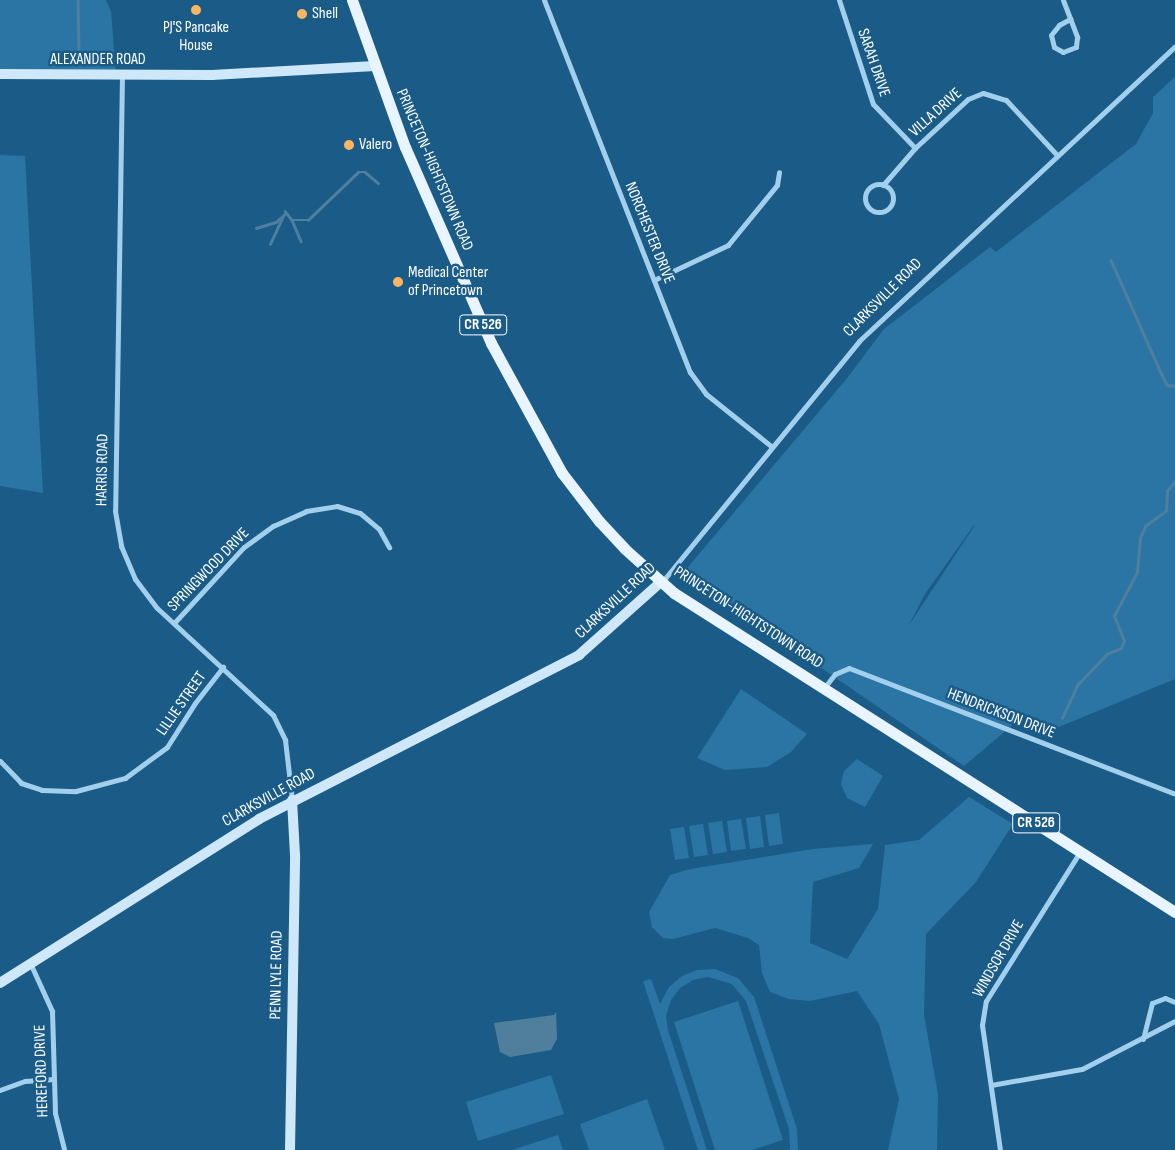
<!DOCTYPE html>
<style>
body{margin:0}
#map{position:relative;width:1175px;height:1150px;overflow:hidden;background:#1a5c87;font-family:"Sofia Sans Condensed",sans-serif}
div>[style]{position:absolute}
.green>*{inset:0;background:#2a75a4}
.water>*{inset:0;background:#507f9d}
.stream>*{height:2.5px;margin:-1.25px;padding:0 1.25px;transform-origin:1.25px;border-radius:1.25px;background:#507f9d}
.street>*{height:5px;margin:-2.5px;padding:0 2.5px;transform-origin:2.5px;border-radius:2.5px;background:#a2d0ec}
.street>.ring{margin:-2.5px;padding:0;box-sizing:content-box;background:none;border:5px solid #a2d0ec;border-radius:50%}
.secondary>*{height:10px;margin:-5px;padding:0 5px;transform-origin:5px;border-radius:5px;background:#cfe8f9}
.primary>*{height:11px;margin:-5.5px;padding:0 5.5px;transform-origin:5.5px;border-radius:5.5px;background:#e8f4ff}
.dots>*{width:14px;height:14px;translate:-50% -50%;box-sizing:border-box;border:2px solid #1a5c87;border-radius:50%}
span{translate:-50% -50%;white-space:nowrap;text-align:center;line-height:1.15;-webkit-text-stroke:5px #1a5c87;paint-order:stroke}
.shield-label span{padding:1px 4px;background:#1a5c87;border:1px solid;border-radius:4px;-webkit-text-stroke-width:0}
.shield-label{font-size:15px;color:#fff;font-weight:700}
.poi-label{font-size:16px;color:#fff}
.left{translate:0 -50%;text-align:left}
.street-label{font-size:16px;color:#fff}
</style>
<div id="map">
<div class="green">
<div style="clip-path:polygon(0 0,106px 0,111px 11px,116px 75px,0 74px)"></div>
<div style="clip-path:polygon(evenodd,1175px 77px,1175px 679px,1054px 729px,1022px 717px,964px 766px,683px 573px,848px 377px,884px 329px,990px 247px,996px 252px,1136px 144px,1153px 113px,1153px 97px,1175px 77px,974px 525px,975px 525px,909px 625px,925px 594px,974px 525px)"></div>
<div style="clip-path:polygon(0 155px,25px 156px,43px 493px,0 486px)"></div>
<div style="clip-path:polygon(741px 689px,807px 734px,791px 752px,767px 767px,725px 770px,697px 758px)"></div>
<div style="clip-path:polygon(857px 759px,883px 776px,865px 807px,847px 798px,841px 784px,844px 771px)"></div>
<div style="clip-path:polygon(969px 797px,1013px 824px,976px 882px,926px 934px,924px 1015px,938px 1094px,937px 1150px,888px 1150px,899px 1099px,879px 1024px,857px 991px,810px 1001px,789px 999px,770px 992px,762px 973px,759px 945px,748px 938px,715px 928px,673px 939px,663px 938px,652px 927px,649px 912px,670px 875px,690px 869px,813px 849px,873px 844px,859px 868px,813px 882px,810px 943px,847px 959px,878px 909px,885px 845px,919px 840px)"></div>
<div style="clip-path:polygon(779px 813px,783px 844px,769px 846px,765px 815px)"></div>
<div style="clip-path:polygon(760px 816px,764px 847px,750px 849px,746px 818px)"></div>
<div style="clip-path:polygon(741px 819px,746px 849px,731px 851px,727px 821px)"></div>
<div style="clip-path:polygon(722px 821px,727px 852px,713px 854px,708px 823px)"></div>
<div style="clip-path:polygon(703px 824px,708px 855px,694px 857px,689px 826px)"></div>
<div style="clip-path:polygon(684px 827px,689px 858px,675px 860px,670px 829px)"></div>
<div style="clip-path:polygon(715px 969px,738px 978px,754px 997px,797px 1129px,798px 1150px,790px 1150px,789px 1129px,746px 1001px,732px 984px,708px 977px,693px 980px,680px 988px,671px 1000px,666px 1016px,668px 1030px,707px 1150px,698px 1150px,643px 981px,651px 979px,660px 1004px,669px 987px,682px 976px,697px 970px)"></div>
<div style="clip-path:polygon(738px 1001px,783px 1140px,752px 1150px,715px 1150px,674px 1022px)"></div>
<div style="clip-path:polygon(551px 1075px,564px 1114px,478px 1141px,466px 1102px)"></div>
<div style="clip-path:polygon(647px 1099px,665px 1150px,589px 1150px,580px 1124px)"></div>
<div style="clip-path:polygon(558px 1135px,563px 1150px,512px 1150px)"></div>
</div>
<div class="water">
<div style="clip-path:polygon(556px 1012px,557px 1039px,551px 1050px,510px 1057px,500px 1052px,494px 1023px,554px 1015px)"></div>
</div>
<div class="stream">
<div style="left:78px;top:0;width:54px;rotate:88.9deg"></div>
<div style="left:285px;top:211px;width:11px;rotate:52deg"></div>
<div style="left:292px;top:220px;width:23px;rotate:67deg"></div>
<div style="left:292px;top:220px;width:16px"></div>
<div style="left:308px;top:220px;width:69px;rotate:-43.8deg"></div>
<div style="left:358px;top:172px;width:7px"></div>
<div style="left:365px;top:172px;width:17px;rotate:40deg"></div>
<div style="left:256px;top:228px;width:21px;rotate:-17deg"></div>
<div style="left:276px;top:222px;width:12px;rotate:-42deg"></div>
<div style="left:270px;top:244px;width:29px;rotate:-65deg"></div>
<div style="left:1111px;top:260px;width:124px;rotate:66.1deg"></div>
<div style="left:1161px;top:373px;width:13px;rotate:63deg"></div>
<div style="left:1167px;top:385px;width:8px;rotate:7deg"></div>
<div style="left:1062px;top:718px;width:38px;rotate:-65deg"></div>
<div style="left:1078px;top:684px;width:42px;rotate:-46deg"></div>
<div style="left:1107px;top:654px;width:15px;rotate:-23deg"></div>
<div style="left:1121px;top:648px;width:8px;rotate:-67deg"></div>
<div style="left:1124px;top:641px;width:27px;rotate:-112deg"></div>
<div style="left:1114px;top:616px;width:50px;rotate:-62.4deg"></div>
<div style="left:1137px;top:572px;width:34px;rotate:-85deg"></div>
<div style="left:1140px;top:538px;width:13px;rotate:-67deg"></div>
<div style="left:1145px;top:526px;width:26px;rotate:-36deg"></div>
<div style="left:1166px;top:511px;width:20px;rotate:-87deg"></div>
<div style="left:1167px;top:491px;width:13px;rotate:-51deg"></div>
</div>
<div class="street">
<div style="left:544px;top:0;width:400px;rotate:68.6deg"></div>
<div style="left:690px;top:372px;width:27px;rotate:54deg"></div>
<div style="left:706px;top:394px;width:83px;rotate:38.7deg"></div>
<div style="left:839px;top:0;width:109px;rotate:71.9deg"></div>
<div style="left:873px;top:104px;width:61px;rotate:46.3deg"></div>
<div style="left:1063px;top:0;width:40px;rotate:69deg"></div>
<div style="left:1077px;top:37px;width:10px;rotate:96deg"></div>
<div style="left:1076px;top:47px;width:14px;rotate:159deg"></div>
<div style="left:1063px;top:52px;width:10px;rotate:-151deg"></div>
<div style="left:1054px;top:47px;width:12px;rotate:-104deg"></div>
<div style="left:1051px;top:35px;width:13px;rotate:-51deg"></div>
<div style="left:1059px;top:25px;width:13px;rotate:-29deg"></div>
<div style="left:122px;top:75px;width:436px;rotate:90.9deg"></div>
<div style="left:115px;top:511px;width:36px;rotate:80deg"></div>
<div style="left:121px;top:546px;width:36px;rotate:67deg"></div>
<div style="left:135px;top:579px;width:36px;rotate:53deg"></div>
<div style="left:157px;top:608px;width:158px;rotate:42.7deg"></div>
<div style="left:273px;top:715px;width:28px;rotate:64deg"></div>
<div style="left:285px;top:740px;width:60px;rotate:83.3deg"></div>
<div class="ring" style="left:865px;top:184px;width:23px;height:23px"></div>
<div style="left:883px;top:185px;width:49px;rotate:-49.1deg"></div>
<div style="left:915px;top:148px;width:72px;rotate:-42.8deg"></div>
<div style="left:968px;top:99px;width:16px;rotate:-22deg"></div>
<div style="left:983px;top:93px;width:24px;rotate:17deg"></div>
<div style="left:1006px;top:100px;width:74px;rotate:47.2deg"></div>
<div style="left:654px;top:280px;width:82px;rotate:-25.3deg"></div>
<div style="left:728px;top:245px;width:77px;rotate:-50.8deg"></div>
<div style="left:777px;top:185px;width:13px;rotate:-81deg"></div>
<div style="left:662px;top:582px;width:311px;rotate:-50.7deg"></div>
<div style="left:859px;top:341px;width:432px;rotate:-43deg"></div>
<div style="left:174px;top:623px;width:103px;rotate:-47.4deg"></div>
<div style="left:244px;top:547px;width:36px;rotate:-36deg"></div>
<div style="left:273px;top:526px;width:36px;rotate:-24deg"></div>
<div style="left:306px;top:511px;width:31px;rotate:-9deg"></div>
<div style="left:337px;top:506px;width:24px;rotate:17deg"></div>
<div style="left:360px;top:513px;width:25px;rotate:40deg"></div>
<div style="left:379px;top:529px;width:21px;rotate:61deg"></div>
<div style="left:824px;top:688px;width:18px;rotate:-52deg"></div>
<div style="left:835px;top:674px;width:15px;rotate:-23deg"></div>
<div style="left:849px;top:668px;width:350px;rotate:21.1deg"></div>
<div style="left:0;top:761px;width:30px;rotate:46deg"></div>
<div style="left:21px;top:783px;width:22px;rotate:18deg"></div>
<div style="left:42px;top:790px;width:34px;rotate:2deg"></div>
<div style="left:76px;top:791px;width:51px;rotate:-14.9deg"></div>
<div style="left:125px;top:778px;width:52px;rotate:-36.4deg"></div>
<div style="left:167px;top:747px;width:52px;rotate:-57.5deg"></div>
<div style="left:195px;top:703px;width:46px;rotate:-52.1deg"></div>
<div style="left:31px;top:965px;width:51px;rotate:65.5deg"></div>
<div style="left:52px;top:1011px;width:102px;rotate:88.3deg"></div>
<div style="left:55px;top:1113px;width:38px;rotate:76deg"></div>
<div style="left:1143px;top:1039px;width:37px;rotate:-76deg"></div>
<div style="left:1152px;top:1003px;width:14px;rotate:-21deg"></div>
<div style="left:1165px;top:998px;width:11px;rotate:22deg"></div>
<div style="left:991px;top:1085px;width:92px;rotate:-10deg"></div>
<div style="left:1082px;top:1069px;width:105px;rotate:-27.3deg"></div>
<div style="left:0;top:1090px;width:27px;rotate:-20deg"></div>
<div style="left:25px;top:1081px;width:29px;rotate:-4deg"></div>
<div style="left:1000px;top:1150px;width:126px;rotate:-98.2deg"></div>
<div style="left:982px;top:1025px;width:24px;rotate:-81deg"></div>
<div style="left:986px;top:1001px;width:176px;rotate:-57.8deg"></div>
</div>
<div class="secondary">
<div style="left:0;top:74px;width:212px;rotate:0.3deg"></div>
<div style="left:212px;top:75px;width:163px;rotate:-3.2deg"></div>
<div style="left:0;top:983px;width:307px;rotate:-32.3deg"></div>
<div style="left:259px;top:819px;width:360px;rotate:-27.1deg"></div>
<div style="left:579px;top:655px;width:110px;rotate:-41.7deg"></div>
<div style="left:290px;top:1150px;width:295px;rotate:-89deg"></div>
<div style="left:295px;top:855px;width:55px;rotate:-93.1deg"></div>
</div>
<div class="primary">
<div style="left:352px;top:0;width:156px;rotate:70.2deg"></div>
<div style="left:405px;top:147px;width:214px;rotate:66.3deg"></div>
<div style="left:491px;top:343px;width:148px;rotate:61.4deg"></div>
<div style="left:562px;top:473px;width:61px;rotate:52.4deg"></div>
<div style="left:599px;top:521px;width:38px;rotate:47deg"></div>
<div style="left:625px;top:549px;width:66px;rotate:41.9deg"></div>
<div style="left:674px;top:593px;width:594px;rotate:32.49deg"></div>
</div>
<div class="dots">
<div style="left:196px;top:10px;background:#feb55f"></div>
<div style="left:302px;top:14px;background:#feb55f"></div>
<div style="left:349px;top:145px;background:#feb55f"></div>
<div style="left:398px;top:282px;background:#feb55f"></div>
</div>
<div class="shield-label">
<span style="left:483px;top:325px">CR 526</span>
<span style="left:1036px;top:823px">CR 526</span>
</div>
<div class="poi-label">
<span class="left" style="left:312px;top:14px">Shell</span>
<span style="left:196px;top:37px">PJ'S Pancake<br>House</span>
<span class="left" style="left:359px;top:145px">Valero</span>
<span class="left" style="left:408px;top:282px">Medical Center<br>of Princetown</span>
</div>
<div class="street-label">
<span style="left:98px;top:60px">ALEXANDER ROAD</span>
<span style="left:873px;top:63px;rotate:71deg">SARAH DRIVE</span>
<span style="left:936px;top:113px;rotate:-42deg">VILLA DRIVE</span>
<span style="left:434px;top:170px;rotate:67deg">PRINCETON-HIGHTSTOWN ROAD</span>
<span style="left:649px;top:233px;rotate:68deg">NORCHESTER DRIVE</span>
<span style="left:883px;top:298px;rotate:-45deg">CLARKSVILLE ROAD</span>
<span style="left:103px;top:470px;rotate:-89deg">HARRIS ROAD</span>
<span style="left:209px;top:570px;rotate:-46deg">SPRINGWOOD DRIVE</span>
<span style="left:616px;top:601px;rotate:-43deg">CLARKSVILLE ROAD</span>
<span style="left:748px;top:618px;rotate:33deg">PRINCETON-HIGHTSTOWN ROAD</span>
<span style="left:182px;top:704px;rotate:-55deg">LILLIE STREET</span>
<span style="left:1001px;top:714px;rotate:21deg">HENDRICKSON DRIVE</span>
<span style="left:269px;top:798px;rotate:-29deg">CLARKSVILLE ROAD</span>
<span style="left:999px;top:959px;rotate:-60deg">WINDSOR DRIVE</span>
<span style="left:277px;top:975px;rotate:-89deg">PENN LYLE ROAD</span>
<span style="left:42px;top:1071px;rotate:-92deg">HEREFORD DRIVE</span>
</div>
</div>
